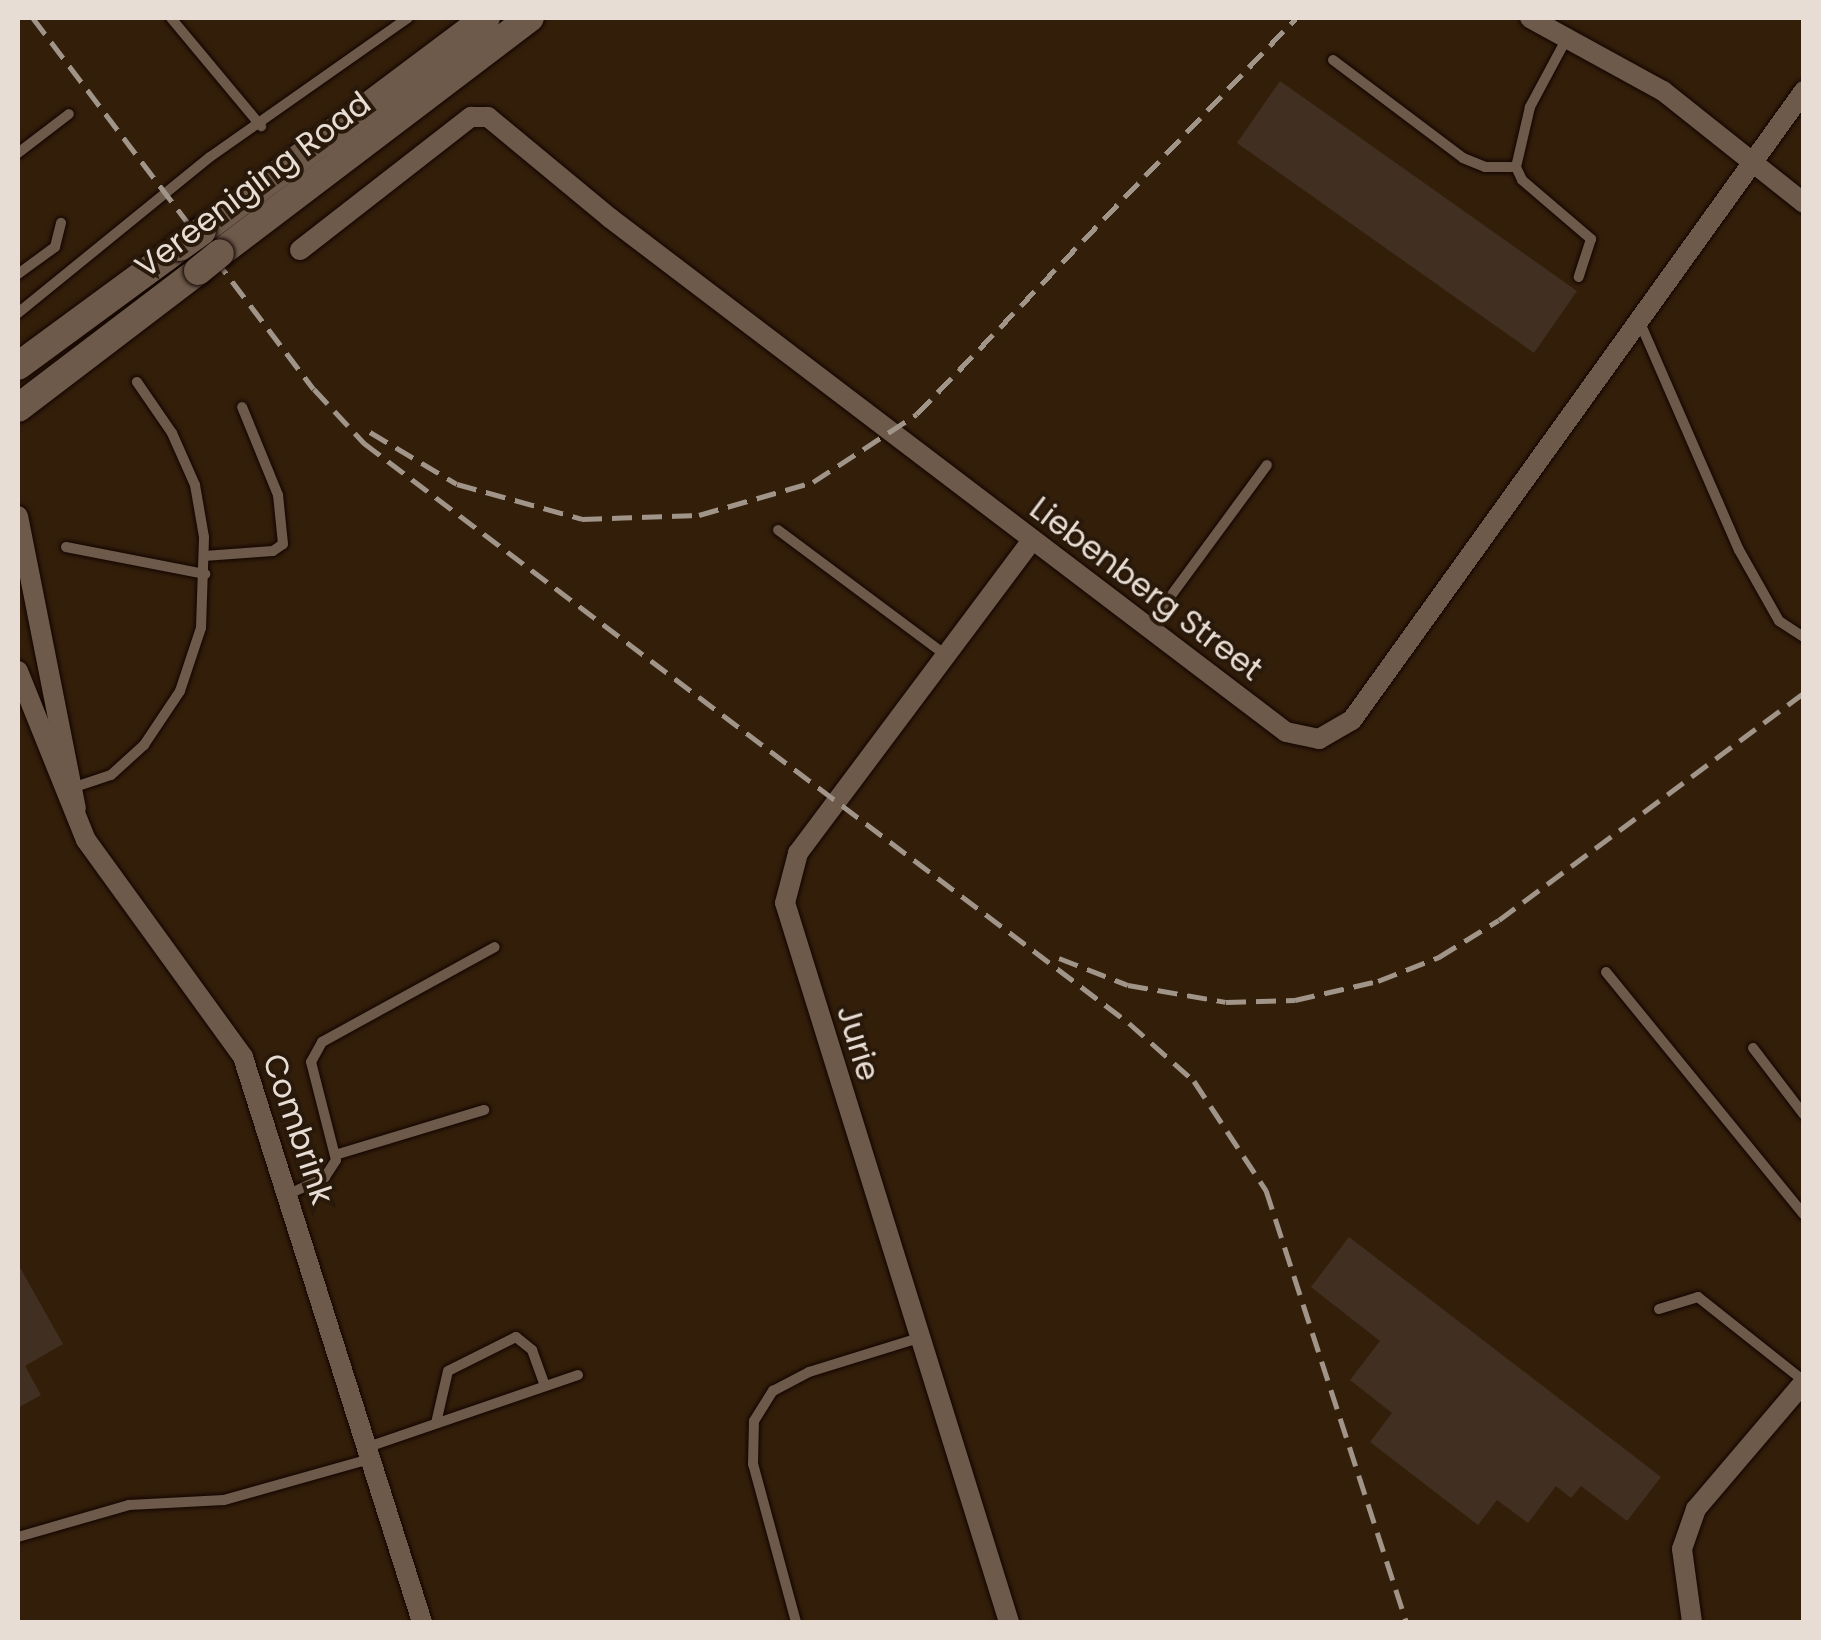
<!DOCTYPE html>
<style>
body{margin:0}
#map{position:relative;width:1821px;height:1640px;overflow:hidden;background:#29190a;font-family:Poppins,sans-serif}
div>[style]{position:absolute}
.built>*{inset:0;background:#331e0a}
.building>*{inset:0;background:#413021}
.roads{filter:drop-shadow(0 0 2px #110400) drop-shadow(0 0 2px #110400)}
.service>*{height:10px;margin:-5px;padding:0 5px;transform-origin:5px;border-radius:5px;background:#6d5a4a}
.minor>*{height:20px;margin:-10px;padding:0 10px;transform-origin:10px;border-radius:10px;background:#6d5a4a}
.secondary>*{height:28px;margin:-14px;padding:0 14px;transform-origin:14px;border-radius:14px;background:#6d5a4a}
.rail>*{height:5px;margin-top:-2.5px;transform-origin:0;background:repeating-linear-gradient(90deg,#a19589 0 20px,transparent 0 30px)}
.bridges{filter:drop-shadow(0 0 2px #110400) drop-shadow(0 0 2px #110400)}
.secondary-bridge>*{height:28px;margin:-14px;padding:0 14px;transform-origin:14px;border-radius:14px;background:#6d5a4a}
span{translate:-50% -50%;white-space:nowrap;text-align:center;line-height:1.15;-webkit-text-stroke:8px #29190a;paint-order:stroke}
.street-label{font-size:32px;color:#e8ddd4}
.frame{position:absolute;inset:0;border:20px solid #e8ddd4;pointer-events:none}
</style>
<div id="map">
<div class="built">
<div style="clip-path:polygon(18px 18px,1803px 18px,1803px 1622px,18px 1622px)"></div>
</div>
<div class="building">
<div style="clip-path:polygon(1280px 81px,1577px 291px,1534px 353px,1237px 143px)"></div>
<div style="clip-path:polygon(1349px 1237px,1661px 1477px,1627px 1521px,1581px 1486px,1571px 1498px,1556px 1486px,1528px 1523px,1497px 1500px,1478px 1525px,1370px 1442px,1392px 1413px,1350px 1380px,1380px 1341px,1311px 1287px)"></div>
<div style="clip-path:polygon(18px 1264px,63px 1344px,25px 1366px,41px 1395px,18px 1408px)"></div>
</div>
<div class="roads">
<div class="service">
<div style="left:171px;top:18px;width:141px;rotate:50.2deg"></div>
<div style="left:1568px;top:36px;width:81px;rotate:118.2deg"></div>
<div style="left:1530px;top:107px;width:62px;rotate:103.1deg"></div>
<div style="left:1516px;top:167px;width:14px;rotate:65deg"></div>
<div style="left:1522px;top:180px;width:91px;rotate:40.5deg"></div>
<div style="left:1591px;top:239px;width:40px;rotate:108deg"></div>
<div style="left:1333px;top:60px;width:163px;rotate:37deg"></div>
<div style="left:1463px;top:158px;width:24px;rotate:22deg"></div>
<div style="left:1485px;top:167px;width:31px"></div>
<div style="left:18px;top:153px;width:64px;rotate:-37.4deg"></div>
<div style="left:18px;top:274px;width:46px;rotate:-36.1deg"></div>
<div style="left:55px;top:247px;width:25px;rotate:-76deg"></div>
<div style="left:18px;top:313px;width:247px;rotate:-39.1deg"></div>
<div style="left:210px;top:157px;width:242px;rotate:-35.1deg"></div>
<div style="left:1638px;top:318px;width:253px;rotate:66.5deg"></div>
<div style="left:1739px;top:550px;width:81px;rotate:60.6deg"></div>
<div style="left:1779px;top:621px;width:30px;rotate:33deg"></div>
<div style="left:778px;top:530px;width:209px;rotate:36.7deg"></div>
<div style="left:66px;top:547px;width:142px;rotate:11deg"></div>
<div style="left:204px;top:556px;width:69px;rotate:-4.1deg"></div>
<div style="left:273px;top:551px;width:12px;rotate:-35deg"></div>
<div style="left:283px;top:544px;width:49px;rotate:-95.8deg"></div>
<div style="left:278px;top:495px;width:95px;rotate:-112.2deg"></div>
<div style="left:1148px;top:627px;width:201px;rotate:-53.7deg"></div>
<div style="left:69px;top:789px;width:44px;rotate:-18.4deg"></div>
<div style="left:111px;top:775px;width:45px;rotate:-42.3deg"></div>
<div style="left:144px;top:745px;width:65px;rotate:-56.3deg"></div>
<div style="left:180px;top:691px;width:66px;rotate:-71.6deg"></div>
<div style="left:201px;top:628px;width:91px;rotate:-88.1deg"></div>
<div style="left:204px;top:537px;width:53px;rotate:-99.8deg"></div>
<div style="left:195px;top:485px;width:57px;rotate:-113.9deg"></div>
<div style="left:172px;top:433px;width:62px;rotate:-124.5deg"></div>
<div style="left:1606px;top:972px;width:313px;rotate:50.8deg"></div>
<div style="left:1753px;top:1048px;width:84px;rotate:52.7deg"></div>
<div style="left:335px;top:1155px;width:156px;rotate:-16.8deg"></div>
<div style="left:289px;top:1194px;width:40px;rotate:-25deg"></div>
<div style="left:325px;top:1177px;width:20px;rotate:-57deg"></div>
<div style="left:336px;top:1160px;width:101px;rotate:-104.3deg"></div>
<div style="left:311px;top:1062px;width:23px;rotate:-61deg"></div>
<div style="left:322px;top:1042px;width:197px;rotate:-28.8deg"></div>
<div style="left:1659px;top:1309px;width:41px;rotate:-17.1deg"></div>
<div style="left:1698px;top:1297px;width:135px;rotate:38.4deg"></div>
<div style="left:436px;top:1423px;width:53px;rotate:-77deg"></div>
<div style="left:448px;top:1371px;width:76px;rotate:-26.6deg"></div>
<div style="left:516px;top:1337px;width:21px;rotate:39deg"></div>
<div style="left:532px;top:1350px;width:38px;rotate:70deg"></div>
<div style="left:368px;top:1447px;width:222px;rotate:-18.9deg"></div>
<div style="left:18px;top:1537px;width:116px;rotate:-16.1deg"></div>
<div style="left:129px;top:1505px;width:95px;rotate:-3deg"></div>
<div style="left:224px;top:1500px;width:152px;rotate:-15.7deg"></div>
<div style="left:796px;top:1622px;width:164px;rotate:-105.2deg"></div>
<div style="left:753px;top:1464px;width:43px;rotate:-88.7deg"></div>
<div style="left:754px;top:1421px;width:36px;rotate:-58deg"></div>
<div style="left:773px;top:1391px;width:41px;rotate:-27.8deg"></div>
<div style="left:809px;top:1372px;width:115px;rotate:-17.2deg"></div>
</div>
<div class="minor">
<div style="left:1530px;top:18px;width:152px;rotate:28.8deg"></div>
<div style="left:1663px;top:91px;width:180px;rotate:38.5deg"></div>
<div style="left:300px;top:250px;width:217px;rotate:-37.9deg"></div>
<div style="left:471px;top:117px;width:17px"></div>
<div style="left:488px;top:117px;width:158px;rotate:39.6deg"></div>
<div style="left:610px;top:218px;width:849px;rotate:37.25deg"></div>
<div style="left:1286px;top:732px;width:34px;rotate:12deg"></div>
<div style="left:1319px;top:739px;width:38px;rotate:-30deg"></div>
<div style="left:1352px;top:720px;width:775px;rotate:-54.3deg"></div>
<div style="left:18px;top:516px;width:298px;rotate:78.8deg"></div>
<div style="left:18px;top:671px;width:182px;rotate:68.1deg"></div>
<div style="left:86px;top:840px;width:268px;rotate:54.1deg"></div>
<div style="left:243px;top:1057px;width:593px;rotate:72.42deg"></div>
<div style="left:1009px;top:1622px;width:753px;rotate:-107.3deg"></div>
<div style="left:785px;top:903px;width:52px;rotate:-75.4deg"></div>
<div style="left:798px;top:853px;width:389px;rotate:-53.2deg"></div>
<div style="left:1692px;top:1622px;width:74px;rotate:-97.8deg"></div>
<div style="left:1682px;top:1549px;width:42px;rotate:-70.7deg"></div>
<div style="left:1696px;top:1509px;width:167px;rotate:-49.6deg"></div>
</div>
<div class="secondary">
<div style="left:202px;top:231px;width:355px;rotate:-36.9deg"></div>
<div style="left:220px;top:253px;width:389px;rotate:-37.2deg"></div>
<div style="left:18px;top:366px;width:201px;rotate:-36.3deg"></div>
<div style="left:18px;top:408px;width:226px;rotate:-37.3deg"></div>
</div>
</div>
<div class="rail">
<div style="left:33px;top:18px;width:465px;rotate:52.9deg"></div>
<div style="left:314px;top:389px;width:74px;rotate:47.2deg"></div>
<div style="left:364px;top:443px;width:960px;rotate:37.17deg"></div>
<div style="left:1129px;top:1023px;width:87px;rotate:41.7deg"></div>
<div style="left:1194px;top:1081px;width:131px;rotate:56.6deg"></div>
<div style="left:1266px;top:1190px;width:454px;rotate:72deg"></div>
<div style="left:370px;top:432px;width:101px;rotate:30.9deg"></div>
<div style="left:457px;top:484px;width:130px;rotate:15.6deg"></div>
<div style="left:582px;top:519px;width:117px;rotate:-2deg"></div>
<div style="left:699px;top:515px;width:119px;rotate:-16.1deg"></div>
<div style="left:813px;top:482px;width:124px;rotate:-33.2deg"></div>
<div style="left:917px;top:414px;width:548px;rotate:-46.26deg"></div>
<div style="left:1059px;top:958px;width:74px;rotate:21.4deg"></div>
<div style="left:1128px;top:985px;width:99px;rotate:9.8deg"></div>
<div style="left:1226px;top:1002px;width:69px;rotate:-1.7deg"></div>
<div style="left:1295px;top:1000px;width:85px;rotate:-12.9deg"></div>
<div style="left:1378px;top:981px;width:66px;rotate:-21.5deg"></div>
<div style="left:1439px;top:957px;width:70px;rotate:-31.7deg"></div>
<div style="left:1499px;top:920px;width:380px;rotate:-36.7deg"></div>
</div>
<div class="bridges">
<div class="secondary-bridge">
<div style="left:180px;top:247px;width:27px;rotate:-36deg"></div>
<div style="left:198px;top:271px;width:28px;rotate:-39deg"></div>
</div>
</div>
<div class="street-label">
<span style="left:253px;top:185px;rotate:-37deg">Vereeniging Road</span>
<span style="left:1146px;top:589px;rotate:37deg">Liebenberg Street</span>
<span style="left:858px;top:1043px;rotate:73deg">Jurie</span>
<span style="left:298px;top:1129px;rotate:71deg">Combrink</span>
</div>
<div class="frame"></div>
</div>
